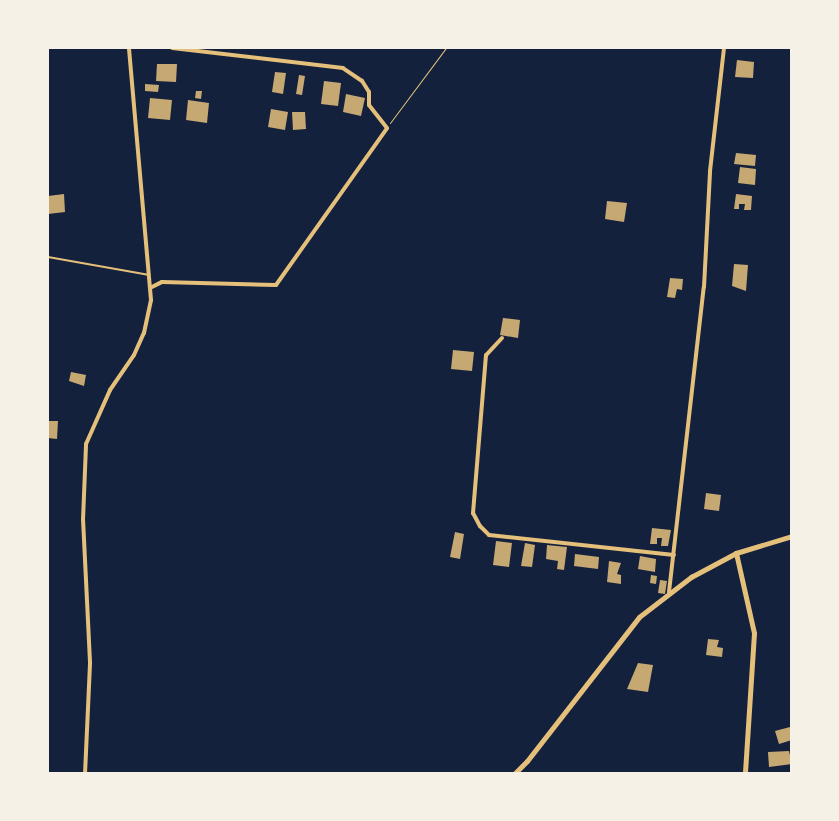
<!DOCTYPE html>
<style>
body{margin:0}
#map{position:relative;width:839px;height:821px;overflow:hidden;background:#14213d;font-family:"Space Grotesk",sans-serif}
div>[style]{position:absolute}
.building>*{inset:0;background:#c6a872}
.path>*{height:1px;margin:-0.5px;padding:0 0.5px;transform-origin:0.5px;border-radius:0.5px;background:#e5c07b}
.service>*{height:2px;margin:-1px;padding:0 1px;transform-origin:1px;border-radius:1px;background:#e5c07b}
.minor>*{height:4px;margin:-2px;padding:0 2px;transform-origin:2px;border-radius:2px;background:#e5c07b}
.tertiary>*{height:5px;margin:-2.5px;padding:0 2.5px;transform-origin:2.5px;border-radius:2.5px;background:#e5c07b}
span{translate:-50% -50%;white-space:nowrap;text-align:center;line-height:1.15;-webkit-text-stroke:4px #f6f1e7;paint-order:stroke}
.frame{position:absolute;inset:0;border:49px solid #f6f1e7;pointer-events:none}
</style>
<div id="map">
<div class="building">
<div style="clip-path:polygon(737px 60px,754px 62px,753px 78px,735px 77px)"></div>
<div style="clip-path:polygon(157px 64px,177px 64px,176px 82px,156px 81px)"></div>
<div style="clip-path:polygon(275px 72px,286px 73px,283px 94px,272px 92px)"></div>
<div style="clip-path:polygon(299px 75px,305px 76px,302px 95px,296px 94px)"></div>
<div style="clip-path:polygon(324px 81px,341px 83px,338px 106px,321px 104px)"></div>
<div style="clip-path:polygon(145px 84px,159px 85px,158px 92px,145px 91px)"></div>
<div style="clip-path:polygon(196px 91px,202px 91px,201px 99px,195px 98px)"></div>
<div style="clip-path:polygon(346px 94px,365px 98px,361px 116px,343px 112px)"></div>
<div style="clip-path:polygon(150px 98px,172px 100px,170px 120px,148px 118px)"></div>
<div style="clip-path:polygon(188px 100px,209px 103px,207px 123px,186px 120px)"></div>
<div style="clip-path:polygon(271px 109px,288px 112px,285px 130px,268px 127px)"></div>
<div style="clip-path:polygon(292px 112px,305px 112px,306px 129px,293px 130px)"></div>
<div style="clip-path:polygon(736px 153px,756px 155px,755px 166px,734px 164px)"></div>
<div style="clip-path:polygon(740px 167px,756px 169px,755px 185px,738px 183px)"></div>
<div style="clip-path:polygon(64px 194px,65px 212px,48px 214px,48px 196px)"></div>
<div style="clip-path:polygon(736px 194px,752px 196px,751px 210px,744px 210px,745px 204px,739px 204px,739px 209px,734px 209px)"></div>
<div style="clip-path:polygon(607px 201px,627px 203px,624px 222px,605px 219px)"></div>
<div style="clip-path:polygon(734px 264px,748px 265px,746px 291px,732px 286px)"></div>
<div style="clip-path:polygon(670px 278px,683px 279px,682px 290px,677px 289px,675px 298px,667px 297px)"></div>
<div style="clip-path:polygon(503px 318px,520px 320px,518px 338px,500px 335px)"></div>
<div style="clip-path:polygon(453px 350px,474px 352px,472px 371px,451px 369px)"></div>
<div style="clip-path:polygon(71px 372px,86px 375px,84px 386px,69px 381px)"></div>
<div style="clip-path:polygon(49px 421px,58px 421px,57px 439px,48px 438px)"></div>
<div style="clip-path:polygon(706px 493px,721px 495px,719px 511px,704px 509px)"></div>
<div style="clip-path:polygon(652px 528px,671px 530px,668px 546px,661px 546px,662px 538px,657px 538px,657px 544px,650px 544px)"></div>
<div style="clip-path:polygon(455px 532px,464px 534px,460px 559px,450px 557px)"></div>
<div style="clip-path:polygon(496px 541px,512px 543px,509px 567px,493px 565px)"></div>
<div style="clip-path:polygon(525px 543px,535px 545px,532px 567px,521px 566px)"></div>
<div style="clip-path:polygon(547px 545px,567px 547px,564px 570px,557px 569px,558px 561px,546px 559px)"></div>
<div style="clip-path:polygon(575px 554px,599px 557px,598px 569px,574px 566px)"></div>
<div style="clip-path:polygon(640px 556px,656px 559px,655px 572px,638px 569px)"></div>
<div style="clip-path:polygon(609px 561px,621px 563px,617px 574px,621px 575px,621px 584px,607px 582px)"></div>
<div style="clip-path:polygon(651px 575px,657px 576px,656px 584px,650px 583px)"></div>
<div style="clip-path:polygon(660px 580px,667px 581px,665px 594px,658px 593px)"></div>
<div style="clip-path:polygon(708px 639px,719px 640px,717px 647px,723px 648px,722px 657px,706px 655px)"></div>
<div style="clip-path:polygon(638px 663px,653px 665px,648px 692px,627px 689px)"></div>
<div style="clip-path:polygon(790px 727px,792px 740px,779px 744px,775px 731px)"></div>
<div style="clip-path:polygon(789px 751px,792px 764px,769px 767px,768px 752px)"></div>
</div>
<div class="path">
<div style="left:390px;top:123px;width:94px;rotate:-53.3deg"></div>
</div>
<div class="service">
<div style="left:48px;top:257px;width:103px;rotate:10.1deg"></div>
</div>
<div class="minor">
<div style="left:150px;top:288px;width:13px;rotate:-27deg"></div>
<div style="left:162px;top:282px;width:114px;rotate:1.5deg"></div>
<div style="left:276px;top:285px;width:192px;rotate:-54.7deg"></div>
<div style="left:387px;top:128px;width:29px;rotate:-128deg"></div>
<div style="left:369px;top:105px;width:13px;rotate:-90deg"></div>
<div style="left:369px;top:92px;width:13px;rotate:-122deg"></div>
<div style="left:362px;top:81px;width:23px;rotate:-146deg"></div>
<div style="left:343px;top:68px;width:172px;rotate:-173.3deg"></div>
<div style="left:502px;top:338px;width:23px;rotate:133deg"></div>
<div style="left:486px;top:355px;width:159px;rotate:94.7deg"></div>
<div style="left:473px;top:513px;width:15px;rotate:62deg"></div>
<div style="left:480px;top:526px;width:13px;rotate:45deg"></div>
<div style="left:489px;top:535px;width:186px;rotate:6.2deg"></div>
<div style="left:669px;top:592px;width:307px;rotate:-83.5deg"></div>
<div style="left:704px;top:287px;width:116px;rotate:-87deg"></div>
<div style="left:710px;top:171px;width:124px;rotate:-83.5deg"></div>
<div style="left:85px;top:774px;width:112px;rotate:-87.4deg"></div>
<div style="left:90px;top:662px;width:142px;rotate:-92.8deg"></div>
<div style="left:83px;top:520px;width:76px;rotate:-87.7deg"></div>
<div style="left:86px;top:444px;width:59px;rotate:-66deg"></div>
<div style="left:110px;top:390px;width:42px;rotate:-55.6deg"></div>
<div style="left:134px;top:355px;width:24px;rotate:-66deg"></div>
<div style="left:144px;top:333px;width:34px;rotate:-78deg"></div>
<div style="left:151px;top:300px;width:253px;rotate:-95deg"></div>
</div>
<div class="tertiary">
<div style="left:736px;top:553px;width:82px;rotate:77.3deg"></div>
<div style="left:754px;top:633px;width:141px;rotate:93.7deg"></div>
<div style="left:514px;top:774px;width:18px;rotate:-45deg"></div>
<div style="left:527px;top:761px;width:182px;rotate:-52.1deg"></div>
<div style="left:639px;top:617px;width:66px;rotate:-37.6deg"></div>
<div style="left:691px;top:577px;width:51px;rotate:-28.1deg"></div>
<div style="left:736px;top:553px;width:59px;rotate:-16.9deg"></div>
</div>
<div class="frame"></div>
</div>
